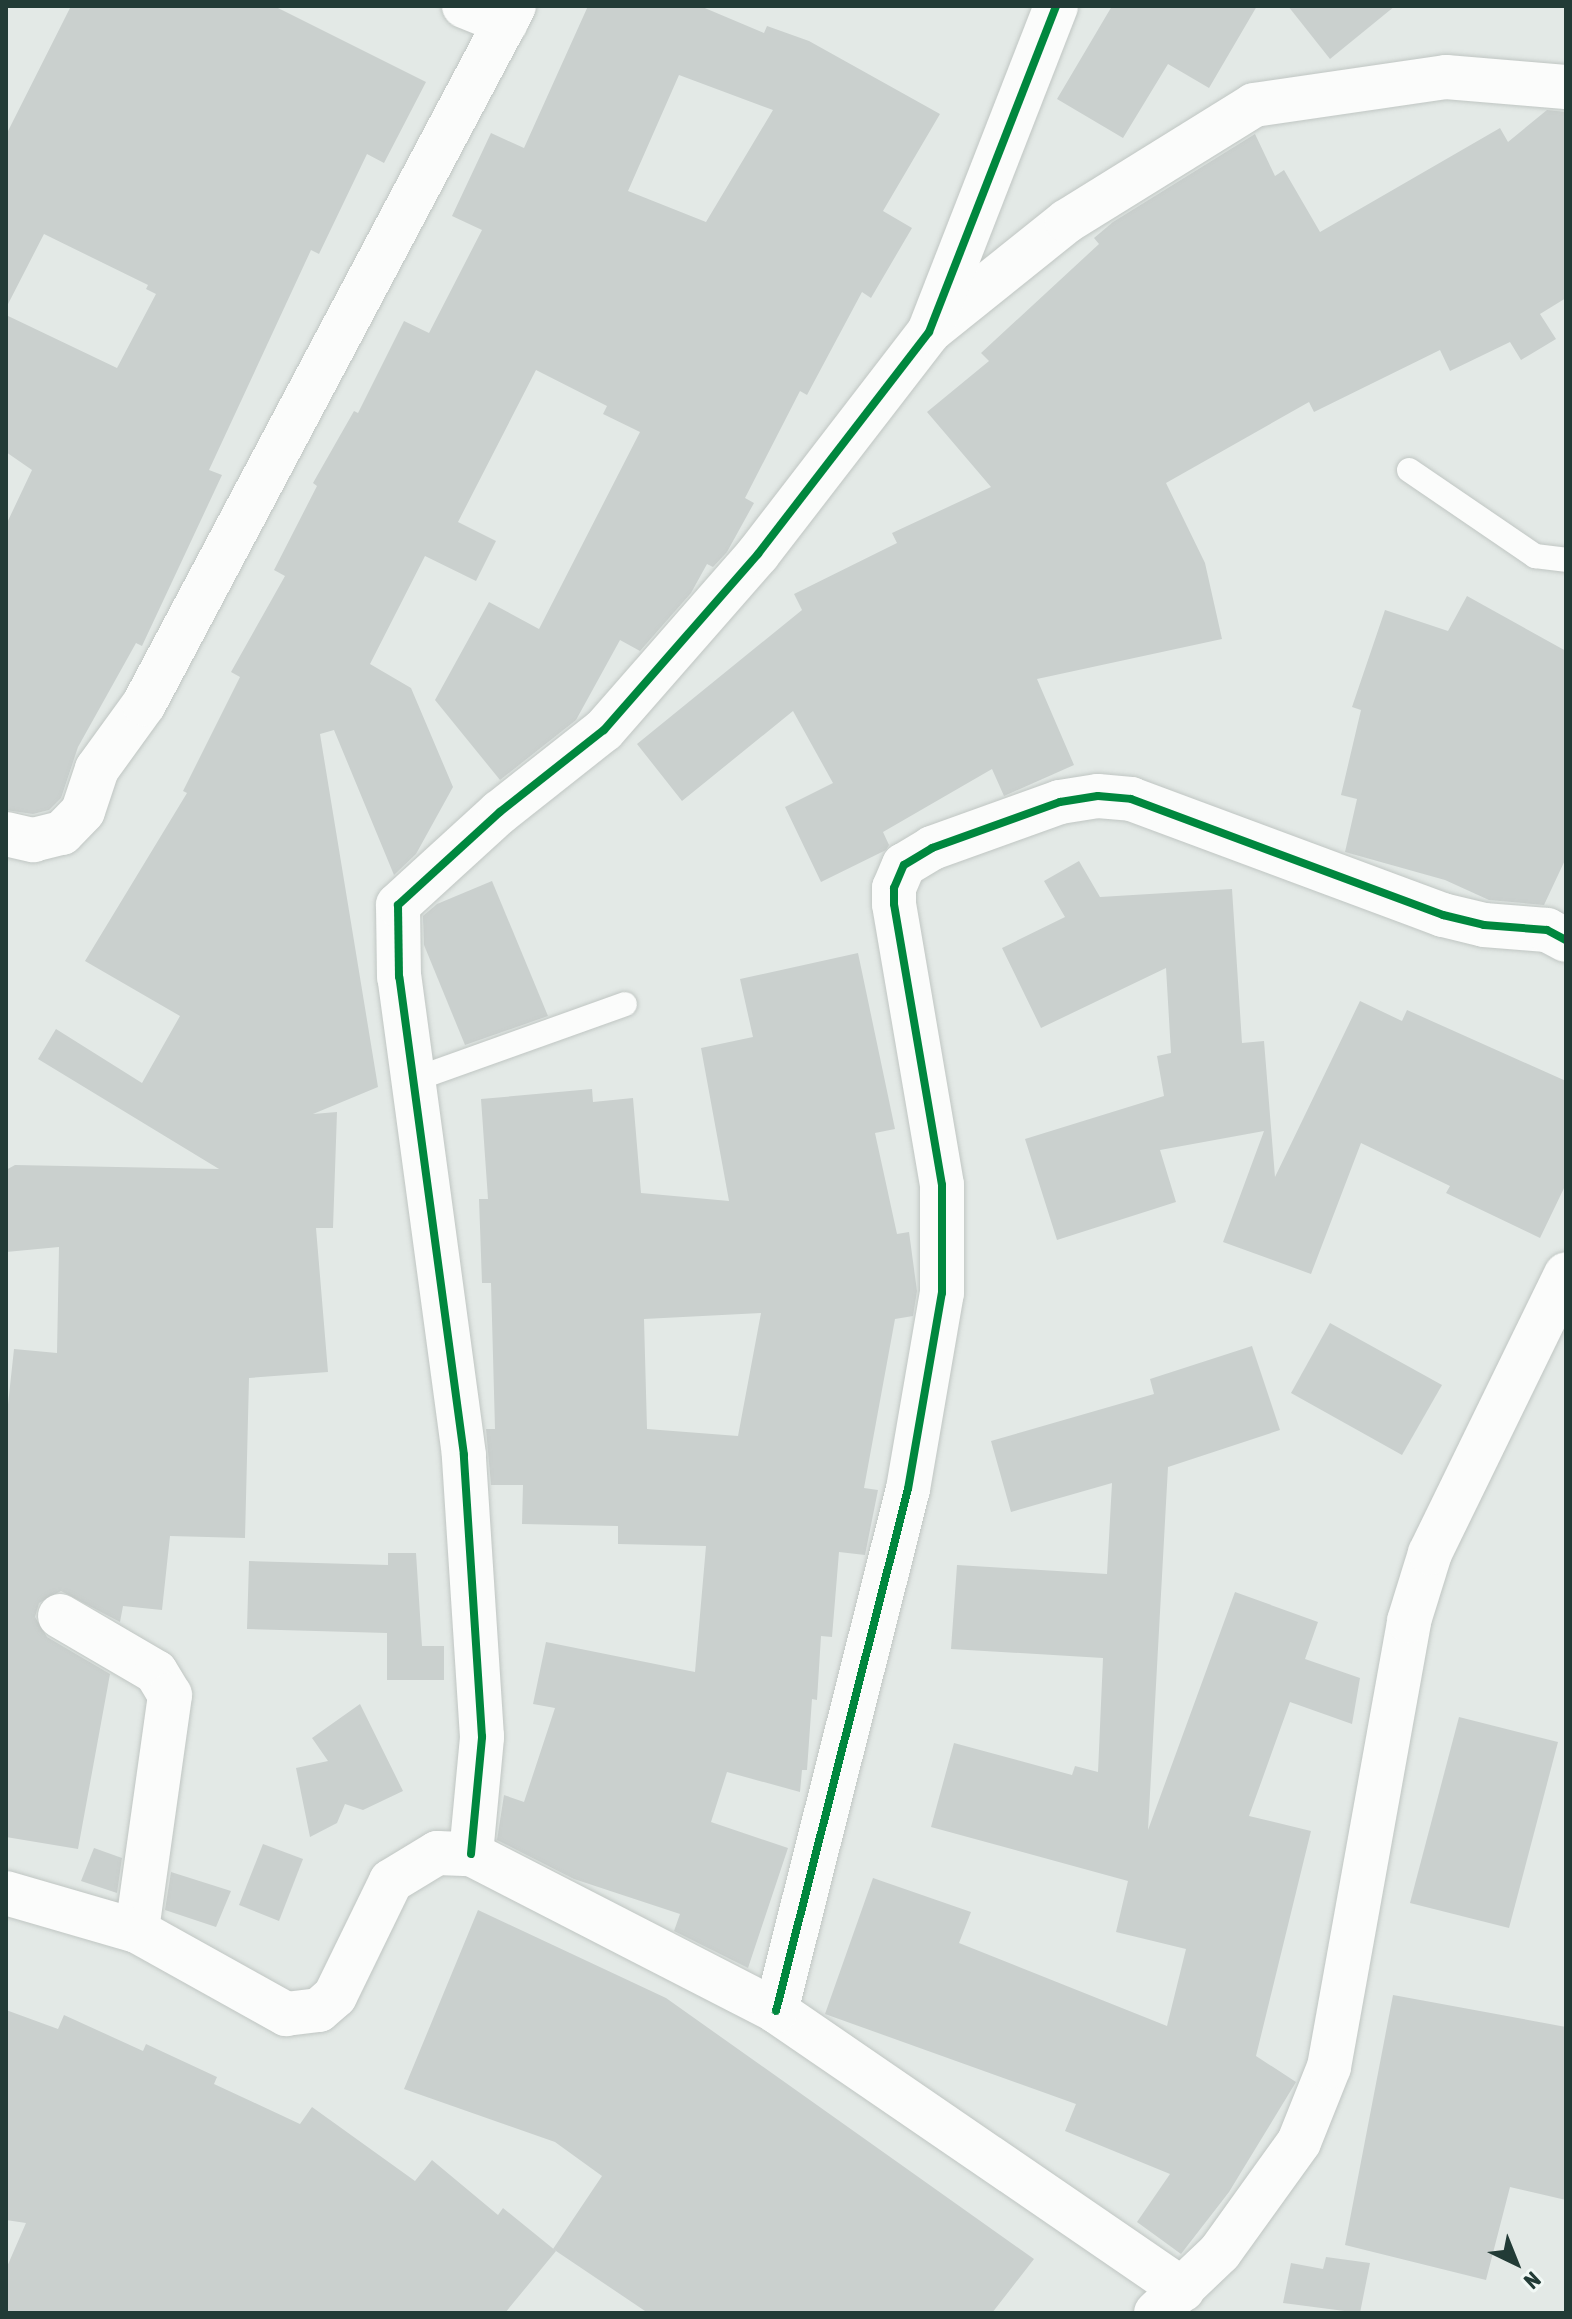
<!DOCTYPE html>
<style>
body{margin:0}
#map{position:relative;width:1572px;height:2319px;overflow:hidden;background:#e3e9e6;font-family:"Asap Condensed",sans-serif}
div>[style]{position:absolute}
.building>*{inset:0;background:#cad0ce}
.roads{filter:drop-shadow(0 0 2px #c0c6c3) drop-shadow(0 0 2px #c0c6c3)}
.lane>*{height:24px;margin:-12px;padding:0 12px;transform-origin:12px;border-radius:12px;background:#fbfcfb}
.street>*{height:44px;margin:-22px;padding:0 22px;transform-origin:22px;border-radius:22px;background:#fbfcfb}
.cycleway>*{height:8px;margin:-4px;padding:0 4px;transform-origin:4px;border-radius:4px;background:#00873e}
span{translate:-50% -50%;white-space:nowrap;text-align:center;line-height:1.15;-webkit-text-stroke:6px #f1f8f5;paint-order:stroke}
.frame{position:absolute;inset:0;border:8px solid #223b36;pointer-events:none}
.north{position:absolute;left:1476px;top:2223px;width:80px;height:80px;-webkit-text-stroke:6px #f1f8f5;paint-order:stroke;rotate:137deg;font-size:22px;font-weight:700;line-height:32px;text-align:center;color:#223b36}
.north::after{content:'';display:block;margin:auto;width:28px;height:36px;background:#223b36;clip-path:polygon(50% 0,100% 100%,50% 72%,0 100%)}
</style>
<div id="map">
<div class="building">
<div style="clip-path:polygon(71px 6px,274px 6px,426px 82px,384px 163px,367px 154px,319px 254px,311px 250px,209px 470px,222px 475px,142px 646px,136px 643px,78px 747px,61px 798px,49px 810px,33px 814px,6px 810px,6px 525px,32px 470px,6px 452px,6px 315px,117px 368px,156px 294px,146px 289px,148px 285px,44px 234px,6px 308px,6px 135px)"></div>
<div style="clip-path:polygon(evenodd,588px 6px,700px 6px,764px 33px,767px 26px,809px 41px,940px 114px,883px 211px,912px 228px,871px 298px,862px 292px,807px 395px,800px 391px,745px 498px,754px 503px,727px 552px,713px 567px,707px 564px,691px 593px,640px 651px,620px 640px,576px 720px,500px 780px,435px 700px,489px 602px,539px 629px,640px 432px,603px 414px,607px 406px,536px 370px,458px 522px,496px 541px,476px 581px,425px 556px,370px 664px,411px 688px,453px 787px,416px 854px,394px 875px,334px 730px,320px 734px,378px 1087px,313px 1114px,337px 1112px,333px 1228px,316px 1228px,328px 1372px,249px 1378px,245px 1538px,170px 1536px,162px 1610px,123px 1606px,120px 1622px,61px 1591px,39px 1603px,35px 1617px,47px 1637px,110px 1674px,78px 1849px,6px 1837px,6px 1423px,14px 1349px,57px 1353px,59px 1247px,6px 1252px,6px 1170px,15px 1165px,219px 1169px,38px 1059px,56px 1029px,142px 1083px,180px 1016px,85px 961px,187px 793px,183px 791px,240px 677px,231px 672px,285px 576px,274px 570px,317px 486px,313px 483px,354px 411px,358px 413px,404px 321px,429px 333px,482px 230px,452px 216px,491px 133px,524px 148px,588px 6px,679px 75px,773px 110px,706px 222px,628px 191px,679px 75px)"></div>
<div style="clip-path:polygon(1112px 6px,1257px 6px,1209px 88px,1168px 64px,1123px 138px,1057px 99px)"></div>
<div style="clip-path:polygon(1288px 6px,1395px 6px,1330px 59px)"></div>
<div style="clip-path:polygon(1547px 110px,1566px 112px,1566px 298px,1540px 314px,1556px 339px,1521px 360px,1510px 342px,1450px 371px,1440px 350px,1314px 412px,1309px 402px,1166px 483px,1205px 563px,1222px 639px,1037px 679px,1074px 765px,1004px 796px,992px 769px,883px 832px,889px 845px,886px 850px,821px 882px,785px 807px,833px 783px,793px 711px,682px 801px,637px 744px,802px 610px,794px 594px,897px 543px,892px 533px,991px 487px,927px 412px,989px 361px,981px 353px,1099px 244px,1094px 238px,1113px 222px,1255px 134px,1275px 176px,1284px 170px,1320px 232px,1500px 128px,1508px 142px)"></div>
<div style="clip-path:polygon(1467px 596px,1566px 651px,1566px 858px,1544px 905px,1489px 900px,1445px 880px,1345px 852px,1357px 799px,1341px 795px,1361px 710px,1352px 707px,1385px 610px,1448px 631px)"></div>
<div style="clip-path:polygon(1079px 861px,1100px 897px,1232px 889px,1242px 1043px,1264px 1041px,1275px 1177px,1360px 1001px,1402px 1021px,1407px 1010px,1566px 1081px,1566px 1184px,1540px 1238px,1446px 1193px,1450px 1186px,1361px 1143px,1311px 1274px,1223px 1242px,1264px 1131px,1160px 1150px,1176px 1202px,1057px 1240px,1025px 1139px,1164px 1096px,1157px 1056px,1171px 1053px,1166px 968px,1041px 1028px,1002px 948px,1065px 917px,1044px 881px)"></div>
<div style="clip-path:polygon(492px 881px,548px 1016px,465px 1045px,424px 945px,423px 916px,437px 904px)"></div>
<div style="clip-path:polygon(evenodd,858px 953px,895px 1129px,875px 1133px,897px 1234px,909px 1232px,917px 1291px,913px 1316px,895px 1319px,864px 1488px,878px 1490px,865px 1555px,839px 1552px,832px 1637px,821px 1636px,817px 1700px,812px 1699px,807px 1770px,802px 1770px,800px 1792px,727px 1772px,711px 1822px,788px 1848px,748px 1968px,674px 1931px,680px 1914px,574px 1879px,497px 1840px,504px 1795px,524px 1802px,555px 1708px,533px 1704px,546px 1642px,695px 1672px,706px 1546px,618px 1544px,618px 1526px,522px 1524px,523px 1485px,491px 1485px,486px 1429px,495px 1429px,491px 1283px,482px 1283px,479px 1199px,488px 1199px,481px 1099px,592px 1089px,593px 1102px,633px 1098px,641px 1193px,729px 1201px,701px 1048px,753px 1037px,740px 979px,858px 953px,761px 1313px,738px 1436px,647px 1429px,644px 1319px,761px 1313px)"></div>
<div style="clip-path:polygon(1330px 1323px,1442px 1385px,1402px 1455px,1291px 1393px)"></div>
<div style="clip-path:polygon(1252px 1346px,1280px 1430px,1168px 1467px,1148px 1830px,1235px 1592px,1318px 1622px,1305px 1659px,1360px 1678px,1352px 1724px,1290px 1702px,1249px 1816px,1311px 1831px,1256px 2056px,1296px 2082px,1229px 2192px,1181px 2254px,1137px 2222px,1170px 2174px,1065px 2131px,1076px 2104px,825px 2014px,873px 1878px,971px 1912px,959px 1943px,1167px 2026px,1186px 1949px,1116px 1932px,1128px 1881px,931px 1827px,954px 1743px,1072px 1775px,1075px 1766px,1098px 1772px,1103px 1658px,951px 1649px,957px 1565px,1107px 1574px,1112px 1483px,1011px 1512px,991px 1441px,1154px 1394px,1150px 1379px)"></div>
<div style="clip-path:polygon(388px 1553px,416px 1553px,422px 1646px,444px 1646px,444px 1680px,387px 1680px,387px 1633px,247px 1629px,249px 1561px,388px 1565px)"></div>
<div style="clip-path:polygon(360px 1704px,403px 1791px,363px 1810px,345px 1804px,337px 1823px,310px 1837px,296px 1768px,328px 1761px,312px 1738px)"></div>
<div style="clip-path:polygon(1459px 1717px,1558px 1742px,1509px 1928px,1410px 1903px)"></div>
<div style="clip-path:polygon(263px 1844px,303px 1859px,279px 1921px,239px 1905px)"></div>
<div style="clip-path:polygon(94px 1848px,122px 1858px,117px 1893px,81px 1881px)"></div>
<div style="clip-path:polygon(171px 1872px,231px 1891px,216px 1927px,165px 1910px)"></div>
<div style="clip-path:polygon(478px 1910px,666px 1998px,1034px 2259px,992px 2313px,648px 2313px,553px 2249px,602px 2176px,555px 2142px,404px 2089px)"></div>
<div style="clip-path:polygon(1393px 1995px,1566px 2027px,1566px 2200px,1510px 2187px,1486px 2280px,1345px 2245px)"></div>
<div style="clip-path:polygon(6px 2010px,58px 2029px,64px 2015px,143px 2051px,146px 2044px,217px 2077px,214px 2084px,300px 2124px,312px 2107px,415px 2181px,432px 2160px,498px 2215px,503px 2208px,556px 2251px,505px 2313px,6px 2313px,6px 2269px,26px 2223px,6px 2220px)"></div>
<div style="clip-path:polygon(1326px 2257px,1370px 2263px,1360px 2313px,1283px 2303px,1291px 2263px,1323px 2269px)"></div>
</div>
<div class="roads">
<div class="lane">
<div style="left:1409px;top:470px;width:153px;rotate:34.3deg"></div>
<div style="left:1535px;top:556px;width:31px;rotate:7deg"></div>
<div style="left:413px;top:1080px;width:225px;rotate:-19.7deg"></div>
</div>
<div class="street">
<div style="left:464px;top:6px;width:45px;rotate:22deg"></div>
<div style="left:931px;top:330px;width:174px;rotate:-38.7deg"></div>
<div style="left:1067px;top:221px;width:220px;rotate:-31.8deg"></div>
<div style="left:1254px;top:105px;width:194px;rotate:-8.3deg"></div>
<div style="left:1446px;top:77px;width:120px;rotate:4.8deg"></div>
<div style="left:6px;top:834px;width:28px;rotate:13deg"></div>
<div style="left:33px;top:840px;width:30px;rotate:-14deg"></div>
<div style="left:62px;top:833px;width:30px;rotate:-46deg"></div>
<div style="left:83px;top:811px;width:44px;rotate:-71.6deg"></div>
<div style="left:97px;top:769px;width:80px;rotate:-54.1deg"></div>
<div style="left:144px;top:704px;width:790px;rotate:-62.07deg"></div>
<div style="left:60px;top:1616px;width:111px;rotate:30.3deg"></div>
<div style="left:156px;top:1672px;width:27px;rotate:59deg"></div>
<div style="left:170px;top:1695px;width:238px;rotate:98deg"></div>
<div style="left:471px;top:1854px;width:118px;rotate:-84.6deg"></div>
<div style="left:482px;top:1737px;width:283px;rotate:-93.7deg"></div>
<div style="left:464px;top:1455px;width:482px;rotate:-97.7deg"></div>
<div style="left:399px;top:977px;width:72px;rotate:-90.8deg"></div>
<div style="left:398px;top:905px;width:138px;rotate:-42.4deg"></div>
<div style="left:500px;top:812px;width:132px;rotate:-38.3deg"></div>
<div style="left:604px;top:730px;width:234px;rotate:-48.8deg"></div>
<div style="left:758px;top:554px;width:280px;rotate:-52.4deg"></div>
<div style="left:929px;top:332px;width:350px;rotate:-68.7deg"></div>
<div style="left:6px;top:1893px;width:136px;rotate:16.2deg"></div>
<div style="left:137px;top:1931px;width:171px;rotate:29.1deg"></div>
<div style="left:286px;top:2014px;width:33px;rotate:-7deg"></div>
<div style="left:319px;top:2010px;width:21px;rotate:-41deg"></div>
<div style="left:335px;top:1996px;width:128px;rotate:-64deg"></div>
<div style="left:391px;top:1881px;width:54px;rotate:-31.3deg"></div>
<div style="left:437px;top:1853px;width:34px;rotate:2deg"></div>
<div style="left:471px;top:1854px;width:343px;rotate:27.2deg"></div>
<div style="left:776px;top:2011px;width:493px;rotate:34.4deg"></div>
<div style="left:776px;top:2011px;width:538px;rotate:-75.81deg"></div>
<div style="left:908px;top:1489px;width:199px;rotate:-80.2deg"></div>
<div style="left:942px;top:1293px;width:108px;rotate:-90deg"></div>
<div style="left:942px;top:1185px;width:285px;rotate:-99.7deg"></div>
<div style="left:894px;top:904px;width:16px;rotate:-90deg"></div>
<div style="left:894px;top:888px;width:25px;rotate:-67deg"></div>
<div style="left:904px;top:865px;width:33px;rotate:-31deg"></div>
<div style="left:932px;top:848px;width:136px;rotate:-19.8deg"></div>
<div style="left:1060px;top:802px;width:38px;rotate:-9deg"></div>
<div style="left:1098px;top:796px;width:33px;rotate:5deg"></div>
<div style="left:1131px;top:799px;width:333px;rotate:20.4deg"></div>
<div style="left:1443px;top:915px;width:42px;rotate:13.7deg"></div>
<div style="left:1484px;top:925px;width:63px;rotate:4.5deg"></div>
<div style="left:1547px;top:930px;width:21px;rotate:28deg"></div>
<div style="left:1156px;top:2313px;width:88px;rotate:-43.6deg"></div>
<div style="left:1220px;top:2252px;width:135px;rotate:-54.3deg"></div>
<div style="left:1299px;top:2142px;width:81px;rotate:-68.2deg"></div>
<div style="left:1329px;top:2067px;width:453px;rotate:-79.8deg"></div>
<div style="left:1409px;top:1621px;width:71px;rotate:-72.8deg"></div>
<div style="left:1430px;top:1553px;width:310px;rotate:-64deg"></div>
</div>
</div>
<div class="cycleway">
<div style="left:471px;top:1854px;width:118px;rotate:-84.6deg"></div>
<div style="left:482px;top:1737px;width:283px;rotate:-93.7deg"></div>
<div style="left:464px;top:1455px;width:482px;rotate:-97.7deg"></div>
<div style="left:399px;top:977px;width:72px;rotate:-90.8deg"></div>
<div style="left:398px;top:905px;width:138px;rotate:-42.4deg"></div>
<div style="left:500px;top:812px;width:132px;rotate:-38.3deg"></div>
<div style="left:604px;top:730px;width:234px;rotate:-48.8deg"></div>
<div style="left:758px;top:554px;width:280px;rotate:-52.4deg"></div>
<div style="left:929px;top:332px;width:350px;rotate:-68.7deg"></div>
<div style="left:776px;top:2011px;width:538px;rotate:-75.81deg"></div>
<div style="left:908px;top:1489px;width:199px;rotate:-80.2deg"></div>
<div style="left:942px;top:1293px;width:108px;rotate:-90deg"></div>
<div style="left:942px;top:1185px;width:285px;rotate:-99.7deg"></div>
<div style="left:894px;top:904px;width:16px;rotate:-90deg"></div>
<div style="left:894px;top:888px;width:25px;rotate:-67deg"></div>
<div style="left:904px;top:865px;width:33px;rotate:-31deg"></div>
<div style="left:932px;top:848px;width:136px;rotate:-19.8deg"></div>
<div style="left:1060px;top:802px;width:38px;rotate:-9deg"></div>
<div style="left:1098px;top:796px;width:33px;rotate:5deg"></div>
<div style="left:1131px;top:799px;width:333px;rotate:20.4deg"></div>
<div style="left:1443px;top:915px;width:42px;rotate:13.7deg"></div>
<div style="left:1484px;top:925px;width:63px;rotate:4.5deg"></div>
<div style="left:1547px;top:930px;width:21px;rotate:28deg"></div>
</div>
<div class="frame"></div>
<div class="north">N</div>
</div>
